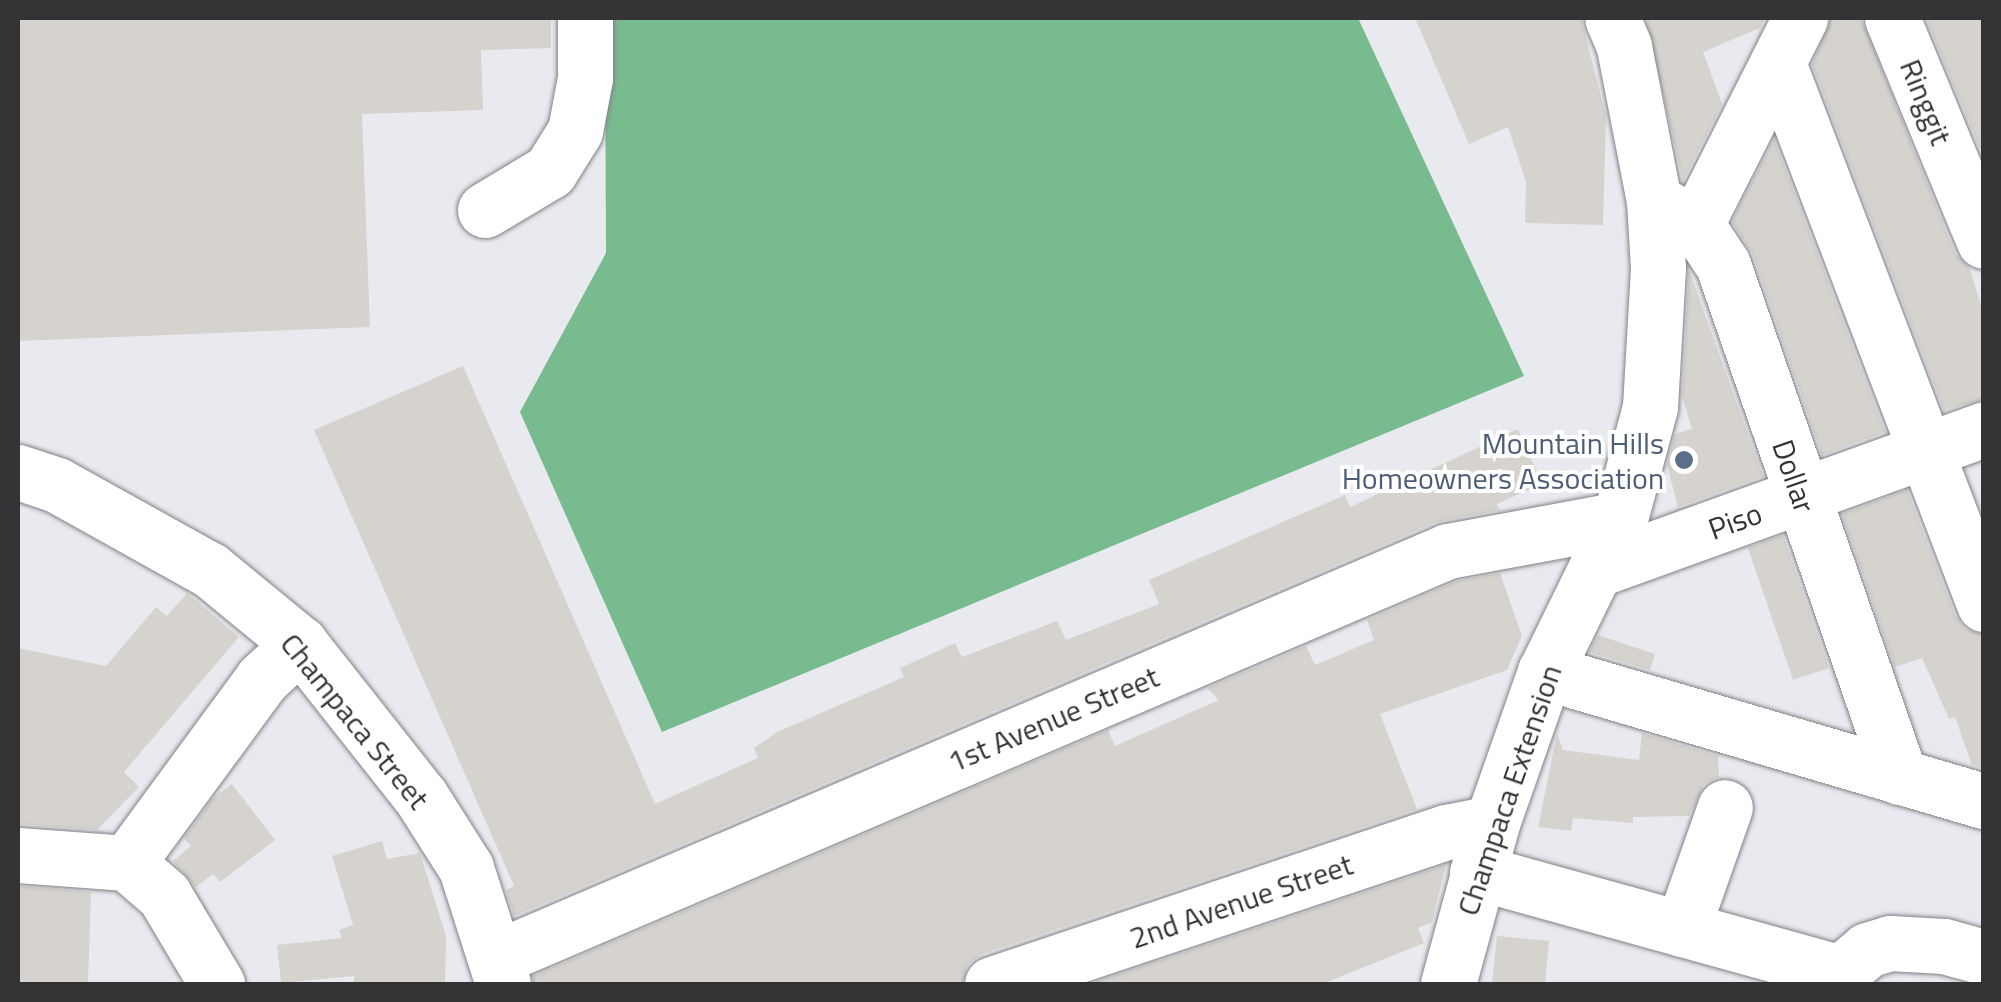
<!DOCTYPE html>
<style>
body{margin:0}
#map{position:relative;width:2001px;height:1002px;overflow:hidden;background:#e9eaf0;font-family:"Titillium Web",sans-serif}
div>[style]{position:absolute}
.forest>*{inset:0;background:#78bb8f}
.building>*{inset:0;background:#d6d3ce}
.roads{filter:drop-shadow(0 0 2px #818287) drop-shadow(0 0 2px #818287)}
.minor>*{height:55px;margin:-27.5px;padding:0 27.5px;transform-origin:27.5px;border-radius:27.5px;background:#fff}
.dots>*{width:28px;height:28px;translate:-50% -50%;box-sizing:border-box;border:5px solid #fff;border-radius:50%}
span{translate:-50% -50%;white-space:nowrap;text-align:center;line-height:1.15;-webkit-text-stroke:8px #fff;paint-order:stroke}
.street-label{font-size:30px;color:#333335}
.service-label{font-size:30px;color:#4e5e75}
.right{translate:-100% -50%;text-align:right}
.frame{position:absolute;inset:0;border:20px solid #333335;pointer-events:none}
</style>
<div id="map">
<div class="forest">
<div style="clip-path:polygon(605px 18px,1358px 18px,1524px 376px,662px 732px,520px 412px,606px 253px)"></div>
</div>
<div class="building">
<div style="clip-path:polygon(18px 18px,551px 18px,551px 48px,481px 50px,483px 110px,362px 114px,370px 327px,18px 341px)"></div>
<div style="clip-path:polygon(1415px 18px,1581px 18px,1606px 116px,1603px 225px,1525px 223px,1526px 182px,1508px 127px,1469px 144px)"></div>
<div style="clip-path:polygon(1646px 18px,1765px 18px,1760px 28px,1703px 52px,1722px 104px,1683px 181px)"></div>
<div style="clip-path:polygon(1831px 18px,1861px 18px,1955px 253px,1969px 267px,1984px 315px,1984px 399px,1944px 410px,1812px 64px)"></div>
<div style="clip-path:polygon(1936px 18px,1984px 18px,1984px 158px,1927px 21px)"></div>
<div style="clip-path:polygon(1774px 139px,1885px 432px,1822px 455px,1753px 255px,1732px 222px)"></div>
<div style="clip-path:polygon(1689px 270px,1763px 476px,1678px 507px,1667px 465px,1675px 434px,1692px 429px,1682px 396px)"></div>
<div style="clip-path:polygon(463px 366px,655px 804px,758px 758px,754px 748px,777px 732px,904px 677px,900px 668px,955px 643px,962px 657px,1057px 621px,1066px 640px,1159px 604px,1149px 580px,1345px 495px,1350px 507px,1518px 429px,1542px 484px,1497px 504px,1500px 510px,1436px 522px,514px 916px,506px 890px,514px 886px,314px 430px)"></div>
<div style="clip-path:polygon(1907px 490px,1955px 615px,1965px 629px,1984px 635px,1984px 768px,1972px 765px,1955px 717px,1949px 719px,1922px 658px,1895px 667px,1842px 514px)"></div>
<div style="clip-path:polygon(1783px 535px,1829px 668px,1793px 680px,1748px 548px)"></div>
<div style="clip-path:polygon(1500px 573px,1522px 636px,1507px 670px,1380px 714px,1417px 809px,982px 954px,968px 964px,962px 984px,533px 984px,533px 976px,1108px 730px,1115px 746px,1219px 700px,1207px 688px,1306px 646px,1315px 665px,1374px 640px,1367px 620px,1457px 581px)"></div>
<div style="clip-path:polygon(187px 593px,239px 637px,124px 772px,139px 787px,97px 830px,18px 824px,18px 648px,106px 666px,156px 607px,167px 616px)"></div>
<div style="clip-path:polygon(1598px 635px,1655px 654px,1650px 670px,1589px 652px)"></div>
<div style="clip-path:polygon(1557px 733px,1563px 750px,1639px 760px,1642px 733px,1718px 756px,1719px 777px,1704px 784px,1689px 816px,1633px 817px,1633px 823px,1573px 818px,1571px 831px,1538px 827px)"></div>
<div style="clip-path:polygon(232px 784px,275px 840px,220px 882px,213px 874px,196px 887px,173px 861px,191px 846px,184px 838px,213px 798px)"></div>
<div style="clip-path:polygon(382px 841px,387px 859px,420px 853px,446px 936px,445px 984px,354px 984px,354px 976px,281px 983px,277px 945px,342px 938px,339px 930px,353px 925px,332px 856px)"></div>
<div style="clip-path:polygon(1446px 865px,1432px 922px,1418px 928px,1424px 943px,1322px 984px,1089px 984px)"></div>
<div style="clip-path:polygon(18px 886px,91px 892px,88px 984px,18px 984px)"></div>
<div style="clip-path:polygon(1497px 936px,1549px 941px,1545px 984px,1492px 982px)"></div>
</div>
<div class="roads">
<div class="minor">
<div style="left:1892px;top:18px;width:241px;rotate:67.6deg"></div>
<div style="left:1778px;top:63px;width:579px;rotate:69.15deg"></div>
<div style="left:1654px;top:201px;width:48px;rotate:28.7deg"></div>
<div style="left:1696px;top:224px;width:49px;rotate:56.6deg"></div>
<div style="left:1723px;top:265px;width:542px;rotate:70.93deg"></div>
<div style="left:485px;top:210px;width:76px;rotate:-31deg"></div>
<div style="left:550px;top:171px;width:47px;rotate:-58deg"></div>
<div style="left:575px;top:131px;width:54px;rotate:-79.3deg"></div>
<div style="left:585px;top:78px;width:60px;rotate:-90deg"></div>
<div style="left:1696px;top:224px;width:231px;rotate:-63.2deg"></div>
<div style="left:18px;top:472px;width:41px;rotate:18.4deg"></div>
<div style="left:57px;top:485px;width:175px;rotate:29.1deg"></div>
<div style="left:210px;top:570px;width:117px;rotate:39.4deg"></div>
<div style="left:300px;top:644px;width:195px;rotate:51.7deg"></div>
<div style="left:421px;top:797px;width:84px;rotate:57.6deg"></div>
<div style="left:466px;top:868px;width:122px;rotate:72.3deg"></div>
<div style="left:1598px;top:569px;width:411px;rotate:-19.9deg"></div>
<div style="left:1545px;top:672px;width:458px;rotate:16.4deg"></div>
<div style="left:18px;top:855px;width:109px;rotate:4.2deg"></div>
<div style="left:127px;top:863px;width:49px;rotate:40.9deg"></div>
<div style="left:164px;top:895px;width:104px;rotate:59.2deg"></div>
<div style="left:127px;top:863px;width:228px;rotate:-53.7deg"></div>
<div style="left:262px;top:679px;width:52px;rotate:-42.6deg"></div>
<div style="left:1477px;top:872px;width:377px;rotate:15.5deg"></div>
<div style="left:1682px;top:929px;width:129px;rotate:-70.6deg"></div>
<div style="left:498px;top:957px;width:1033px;rotate:-23.14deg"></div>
<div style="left:1448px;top:551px;width:175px;rotate:-10.5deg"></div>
<div style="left:992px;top:984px;width:480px;rotate:-18.5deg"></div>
<div style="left:1447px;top:832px;width:46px;rotate:-11.3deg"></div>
<div style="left:1448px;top:984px;width:167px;rotate:-74.7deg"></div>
<div style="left:1492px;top:823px;width:160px;rotate:-70.7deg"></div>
<div style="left:1545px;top:672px;width:170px;rotate:-63.9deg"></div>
<div style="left:1620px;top:519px;width:116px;rotate:-75deg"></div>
<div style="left:1650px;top:407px;width:139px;rotate:-86.7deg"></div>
<div style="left:1658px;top:268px;width:67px;rotate:-93.4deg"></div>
<div style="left:1654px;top:201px;width:158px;rotate:-101deg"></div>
<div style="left:1624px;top:46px;width:30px;rotate:-113deg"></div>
<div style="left:1838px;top:984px;width:11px;rotate:-80deg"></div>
<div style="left:1840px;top:973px;width:35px;rotate:-40deg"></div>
<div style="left:1867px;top:950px;width:24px;rotate:-17deg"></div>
<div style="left:1890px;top:943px;width:54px;rotate:3.2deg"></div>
<div style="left:1944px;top:946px;width:41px;rotate:15.4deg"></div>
</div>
</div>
<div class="dots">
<div style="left:1684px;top:460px;background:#5c6f8a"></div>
</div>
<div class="street-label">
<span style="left:1926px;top:102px;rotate:68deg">Ringgit</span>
<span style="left:1794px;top:476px;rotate:71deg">Dollar</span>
<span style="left:1735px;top:521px;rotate:-20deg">Piso</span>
<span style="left:1053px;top:719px;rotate:-23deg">1st Avenue Street</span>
<span style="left:355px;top:721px;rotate:51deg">Champaca Street</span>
<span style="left:1509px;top:790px;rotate:-71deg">Champaca Extension</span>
<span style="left:1241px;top:901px;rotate:-19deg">2nd Avenue Street</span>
</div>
<div class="service-label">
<span class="right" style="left:1664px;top:460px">Mountain Hills<br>Homeowners Association</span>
</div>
<div class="frame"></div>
</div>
